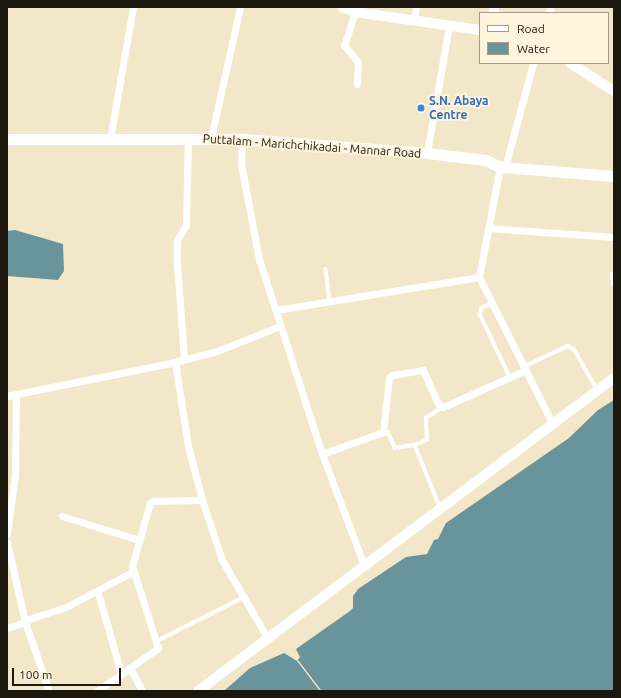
<!DOCTYPE html>
<style>
body{margin:0}
#map{position:relative;width:621px;height:698px;overflow:hidden;background:#f3e7c9;font-family:Ubuntu,sans-serif}
div>[style]{position:absolute}
.water>*{inset:0;background:#69949c}
.pier>*{inset:0;background:#f3e7c9}
.lane>*{height:3.5px;margin:-1.75px;padding:0 1.75px;transform-origin:1.75px;border-radius:1.75px;background:#fff}
.street>*{height:7px;margin:-3.5px;padding:0 3.5px;transform-origin:3.5px;border-radius:3.5px;background:#fff}
.secondary>*{height:10px;margin:-5px;padding:0 5px;transform-origin:5px;border-radius:5px;background:#fff}
.primary>*{height:11px;margin:-5.5px;padding:0 5.5px;transform-origin:5.5px;border-radius:5.5px;background:#fff}
.dots>*{width:11px;height:11px;translate:-50% -50%;box-sizing:border-box;border:2px solid #fef4dc;border-radius:50%}
span{translate:-50% -50%;white-space:nowrap;text-align:center;line-height:1.15;-webkit-text-stroke:4px #fef4dc;paint-order:stroke}
.shop-label{font-size:12px;color:#366cbe;font-weight:700}
.left{translate:0 -50%;text-align:left}
.street-label{font-size:12px;color:#1c180d}
.frame{position:absolute;inset:0;border:8px solid #1c180d;pointer-events:none}
.legend{position:absolute;left:479px;top:12px;width:130px;height:52px;box-sizing:border-box;background:#fef4dc;border:1px solid #a49c89;margin:0;padding:5px 7px;list-style:none;font-size:12px;color:#1c180d}
.legend li{display:flex;align-items:center;gap:8px;height:20px}
.legend b{width:20px;border:1px solid #a49c89}
.scale{position:absolute;left:12px;top:668px;width:109px;height:18px;box-sizing:border-box;border:2px solid #1c180d;border-top:0;padding-left:5px;font-size:12px;line-height:14px;white-space:nowrap;color:#1c180d;-webkit-text-stroke:3px #fef4dc;paint-order:stroke}
</style>
<div id="map">
<div class="water">
<div style="clip-path:polygon(15px 230px,63px 244px,64px 271px,58px 280px,7px 276px,7px 231px)"></div>
<div style="clip-path:polygon(614px 400px,614px 691px,224px 691px,250px 668px,284px 653px,297px 661px,300px 657px,296px 649px,350px 611px,353px 608px,353px 596px,358px 589px,406px 557px,427px 554px,434px 540px,438px 539px,446px 523px,569px 438px,598px 410px)"></div>
</div>
<div class="pier">
<div style="clip-path:polygon(298px 660px,321px 690px,320px 691px,297px 661px)"></div>
</div>
<div class="lane">
<div style="left:326px;top:269px;width:31px;rotate:83deg"></div>
<div style="left:614px;top:274px;width:2px;rotate:153deg"></div>
<div style="left:612px;top:275px;width:10px;rotate:79deg"></div>
<div style="left:492px;top:304px;width:11px;rotate:158deg"></div>
<div style="left:482px;top:308px;width:6px;rotate:108deg"></div>
<div style="left:480px;top:314px;width:70px;rotate:64.5deg"></div>
<div style="left:523px;top:367px;width:50px;rotate:-25deg"></div>
<div style="left:568px;top:346px;width:7px;rotate:27deg"></div>
<div style="left:574px;top:349px;width:46px;rotate:60.1deg"></div>
<div style="left:383px;top:432px;width:5px"></div>
<div style="left:388px;top:432px;width:17px;rotate:66deg"></div>
<div style="left:395px;top:448px;width:20px;rotate:-9deg"></div>
<div style="left:415px;top:445px;width:13px;rotate:-23deg"></div>
<div style="left:427px;top:440px;width:22px;rotate:-93deg"></div>
<div style="left:426px;top:418px;width:20px;rotate:-33deg"></div>
<div style="left:415px;top:445px;width:67px;rotate:68deg"></div>
<div style="left:157px;top:641px;width:95px;rotate:-26.8deg"></div>
</div>
<div class="street">
<div style="left:355px;top:12px;width:35px;rotate:108deg"></div>
<div style="left:344px;top:45px;width:22px;rotate:51deg"></div>
<div style="left:358px;top:62px;width:22px;rotate:93deg"></div>
<div style="left:549px;top:13px;width:6px;rotate:-72deg"></div>
<div style="left:414px;top:21px;width:14px;rotate:-82deg"></div>
<div style="left:211px;top:138px;width:134px;rotate:-77.5deg"></div>
<div style="left:110px;top:139px;width:134px;rotate:-80.1deg"></div>
<div style="left:242px;top:139px;width:25px;rotate:92deg"></div>
<div style="left:241px;top:164px;width:97px;rotate:79.3deg"></div>
<div style="left:259px;top:259px;width:205px;rotate:72.1deg"></div>
<div style="left:322px;top:454px;width:119px;rotate:69.3deg"></div>
<div style="left:427px;top:153px;width:129px;rotate:-80.2deg"></div>
<div style="left:500px;top:167px;width:112px;rotate:100.8deg"></div>
<div style="left:479px;top:277px;width:165px;rotate:63.4deg"></div>
<div style="left:505px;top:167px;width:108px;rotate:-74.9deg"></div>
<div style="left:488px;top:228px;width:126px;rotate:4.1deg"></div>
<div style="left:276px;top:310px;width:206px;rotate:-9.2deg"></div>
<div style="left:184px;top:359px;width:96px;rotate:-94.2deg"></div>
<div style="left:177px;top:263px;width:23px;rotate:-90deg"></div>
<div style="left:177px;top:240px;width:17px;rotate:-59deg"></div>
<div style="left:186px;top:225px;width:87px;rotate:-88.7deg"></div>
<div style="left:175px;top:362px;width:85px;rotate:81.2deg"></div>
<div style="left:188px;top:446px;width:56px;rotate:75.5deg"></div>
<div style="left:202px;top:500px;width:63px;rotate:71.6deg"></div>
<div style="left:222px;top:560px;width:91px;rotate:59.8deg"></div>
<div style="left:7px;top:396px;width:171px;rotate:-11.4deg"></div>
<div style="left:175px;top:362px;width:43px;rotate:-14.7deg"></div>
<div style="left:217px;top:351px;width:68px;rotate:-21.6deg"></div>
<div style="left:322px;top:454px;width:65px;rotate:-19.8deg"></div>
<div style="left:383px;top:432px;width:54px;rotate:-83.7deg"></div>
<div style="left:389px;top:378px;width:4px;rotate:-45deg"></div>
<div style="left:392px;top:375px;width:31px;rotate:-9deg"></div>
<div style="left:423px;top:370px;width:37px;rotate:66deg"></div>
<div style="left:438px;top:404px;width:6px;rotate:31deg"></div>
<div style="left:443px;top:407px;width:89px;rotate:-24deg"></div>
<div style="left:62px;top:516px;width:81px;rotate:17.3deg"></div>
<div style="left:7px;top:534px;width:60px;rotate:-82.3deg"></div>
<div style="left:15px;top:475px;width:80px;rotate:-89.3deg"></div>
<div style="left:7px;top:542px;width:82px;rotate:77.3deg"></div>
<div style="left:25px;top:622px;width:73px;rotate:70.8deg"></div>
<div style="left:98px;top:593px;width:83px;rotate:74deg"></div>
<div style="left:26px;top:620px;width:42px;rotate:-18deg"></div>
<div style="left:66px;top:607px;width:77px;rotate:-27.9deg"></div>
<div style="left:7px;top:628px;width:19px;rotate:-18deg"></div>
<div style="left:130px;top:668px;width:26px;rotate:62deg"></div>
<div style="left:97px;top:691px;width:75px;rotate:-35.2deg"></div>
<div style="left:158px;top:648px;width:86px;rotate:-107.6deg"></div>
<div style="left:132px;top:566px;width:66px;rotate:-74.1deg"></div>
<div style="left:150px;top:503px;width:4px;rotate:-34deg"></div>
<div style="left:153px;top:501px;width:49px;rotate:-1.2deg"></div>
</div>
<div class="secondary">
<div style="left:342px;top:7px;width:14px;rotate:21deg"></div>
<div style="left:355px;top:12px;width:126px;rotate:8.2deg"></div>
<div style="left:494px;top:7px;width:6px;rotate:90deg"></div>
<div style="left:570px;top:63px;width:52px;rotate:32.5deg"></div>
<div style="left:198px;top:691px;width:521px;rotate:-36.96deg"></div>
</div>
<div class="primary">
<div style="left:7px;top:139px;width:235px"></div>
<div style="left:242px;top:139px;width:186px;rotate:4.3deg"></div>
<div style="left:427px;top:153px;width:59px;rotate:6.8deg"></div>
<div style="left:486px;top:160px;width:16px;rotate:27deg"></div>
<div style="left:500px;top:167px;width:114px;rotate:4.5deg"></div>
</div>
<div class="dots">
<div style="left:421px;top:108px;background:#3f7fe0"></div>
</div>
<div class="shop-label">
<span class="left" style="left:429px;top:108px">S.N. Abaya<br>Centre</span>
</div>
<div class="street-label">
<span style="left:312px;top:146px;rotate:4deg">Puttalam - Marichchikadai - Mannar Road</span>
</div>
<div class="frame"></div>
<ul class="legend">
<li><b style="height:5px;background:#fff"></b>Road</li>
<li><b style="height:11px;background:#69949c"></b>Water</li>
</ul>
<div class="scale">100 m</div>
</div>
